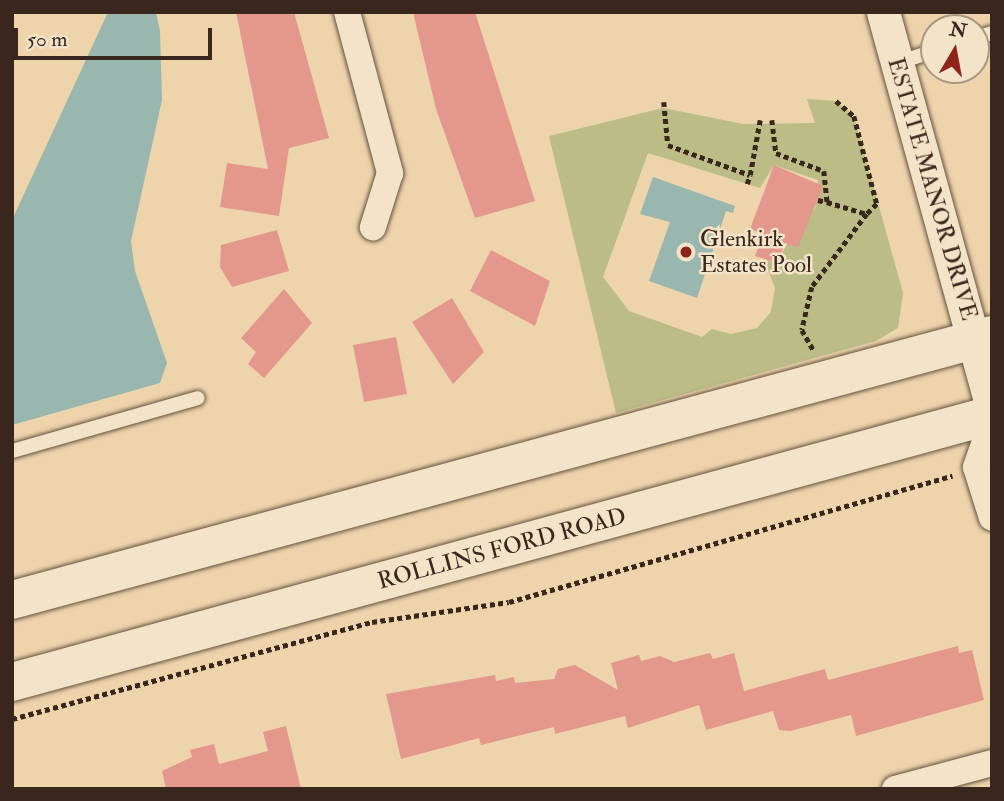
<!DOCTYPE html>
<style>
body{margin:0}
#map{position:relative;width:1004px;height:801px;overflow:hidden;background:#edd4aa;font-family:"IM FELL Double Pica",serif}
div>[style]{position:absolute}
.green>*{inset:0;background:#bbbc86}
.water>*{inset:0;background:#9ab7af}
.building>*{inset:0;background:#e4988b}
.path>*{height:4.5px;margin-top:-2.25px;transform-origin:0;background:repeating-linear-gradient(90deg,#39261d 0 5px,transparent 0 8.5px)}
.roads{filter:drop-shadow(0 0 2px #665240) drop-shadow(0 0 2px #665240)}
.service>*{height:14px;margin:-7px;padding:0 7px;transform-origin:7px;border-radius:7px;background:#f3e3c8}
.minor>*{height:26px;margin:-13px;padding:0 13px;transform-origin:13px;border-radius:13px;background:#f3e3c8}
.tertiary>*{height:33px;margin:-16.5px;padding:0 16.5px;transform-origin:16.5px;border-radius:16.5px;background:#f3e3c8}
.secondary>*{height:38px;margin:-19px;padding:0 19px;transform-origin:19px;border-radius:19px;background:#f3e3c8}
.dots>*{width:19px;height:19px;translate:-50% -50%;box-sizing:border-box;border:4px solid #f3e3c8;border-radius:50%}
span{translate:-50% -50%;white-space:nowrap;text-align:center;line-height:1.15;-webkit-text-stroke:5px #f3e3c8;paint-order:stroke}
.street-label{font-size:23px;color:#39261d}
.poi-label{font-size:23px;color:#39261d}
.left{translate:0 -50%;text-align:left}
.frame{position:absolute;inset:0;border:14px solid #39261d;pointer-events:none}
.north{position:absolute;left:920px;top:14px;width:70px;height:70px;box-sizing:border-box;background:#f3e3c8;border:2px solid #a99784;border-radius:50%;rotate:10deg;font-size:19px;font-weight:700;line-height:28px;text-align:center;color:#39261d}
.north::after{content:'';display:block;margin:auto;width:24px;height:32px;background:#8f2418;clip-path:polygon(50% 0,100% 100%,50% 72%,0 100%)}
.scale{position:absolute;left:14px;top:28px;width:198px;height:32px;box-sizing:border-box;border:4px solid #39261d;border-top:0;padding-left:9px;font-size:21px;line-height:24px;white-space:nowrap;color:#39261d;-webkit-text-stroke:5px #f3e3c8;paint-order:stroke}
</style>
<div id="map">
<div class="green">
<div style="clip-path:polygon(evenodd,807px 99px,836px 101px,854px 116px,903px 293px,898px 328px,876px 341px,616px 413px,549px 136px,663px 108px,743px 124px,815px 123px,807px 99px,648px 153px,760px 188px,774px 165px,818px 180px,815px 209px,807px 206px,777px 263px,764px 259px,775px 288px,771px 312px,757px 328px,731px 334px,712px 329px,702px 337px,629px 311px,603px 277px,648px 153px)"></div>
</div>
<div class="water">
<div style="clip-path:polygon(108px 12px,156px 12px,160px 31px,162px 100px,131px 241px,135px 271px,167px 363px,160px 383px,12px 425px,12px 220px)"></div>
<div style="clip-path:polygon(653px 177px,735px 206px,733px 213px,726px 211px,697px 298px,649px 281px,670px 222px,640px 214px)"></div>
</div>
<div class="building">
<div style="clip-path:polygon(236px 12px,294px 12px,329px 138px,289px 148px,279px 216px,220px 207px,227px 163px,268px 169px)"></div>
<div style="clip-path:polygon(413px 12px,475px 12px,535px 201px,475px 218px,436px 109px)"></div>
<div style="clip-path:polygon(774px 165px,823px 186px,798px 247px,785px 243px,778px 263px,755px 256px,763px 234px,750px 229px)"></div>
<div style="clip-path:polygon(277px 230px,289px 271px,232px 287px,220px 267px,221px 245px)"></div>
<div style="clip-path:polygon(491px 250px,550px 281px,535px 326px,470px 291px)"></div>
<div style="clip-path:polygon(284px 289px,312px 323px,264px 378px,248px 364px,256px 352px,241px 338px)"></div>
<div style="clip-path:polygon(452px 298px,484px 352px,453px 384px,412px 322px)"></div>
<div style="clip-path:polygon(396px 337px,407px 394px,364px 402px,353px 345px)"></div>
<div style="clip-path:polygon(958px 646px,959px 653px,972px 650px,984px 700px,856px 736px,851px 715px,790px 731px,779px 730px,773px 711px,706px 730px,699px 705px,628px 728px,625px 716px,555px 734px,554px 727px,481px 745px,479px 738px,401px 759px,386px 694px,495px 675px,496px 681px,514px 677px,515px 683px,554px 679px,558px 669px,575px 665px,618px 690px,611px 663px,639px 655px,641px 661px,660px 656px,674px 662px,710px 653px,713px 659px,734px 653px,744px 691px,825px 669px,828px 680px)"></div>
<div style="clip-path:polygon(286px 726px,301px 789px,166px 789px,162px 771px,192px 757px,190px 750px,214px 744px,219px 764px,268px 751px,263px 732px)"></div>
</div>
<div class="path">
<div style="left:836px;top:101px;width:23px;rotate:40deg"></div>
<div style="left:854px;top:116px;width:91px;rotate:75.4deg"></div>
<div style="left:877px;top:204px;width:14px;rotate:135deg"></div>
<div style="left:664px;top:102px;width:43px;rotate:84.7deg"></div>
<div style="left:668px;top:145px;width:87px;rotate:20.1deg"></div>
<div style="left:750px;top:175px;width:56px;rotate:-79.7deg"></div>
<div style="left:772px;top:120px;width:33px;rotate:83deg"></div>
<div style="left:776px;top:153px;width:51px;rotate:20.6deg"></div>
<div style="left:824px;top:171px;width:31px;rotate:84deg"></div>
<div style="left:827px;top:202px;width:42px;rotate:16.7deg"></div>
<div style="left:867px;top:214px;width:91px;rotate:127deg"></div>
<div style="left:812px;top:287px;width:44px;rotate:103.1deg"></div>
<div style="left:802px;top:330px;width:24px;rotate:60deg"></div>
<div style="left:747px;top:184px;width:9px;rotate:-72deg"></div>
<div style="left:818px;top:200px;width:9px;rotate:13deg"></div>
<div style="left:12px;top:719px;width:373px;rotate:-15.1deg"></div>
<div style="left:372px;top:622px;width:138px;rotate:-8.3deg"></div>
<div style="left:509px;top:602px;width:461px;rotate:-15.9deg"></div>
</div>
<div class="roads">
<div class="service">
<div style="left:976px;top:38px;width:17px;rotate:-17deg"></div>
<div style="left:897px;top:63px;width:39px;rotate:-18deg"></div>
<div style="left:12px;top:451px;width:193px;rotate:-15.9deg"></div>
</div>
<div class="minor">
<div style="left:347px;top:12px;width:167px;rotate:75deg"></div>
<div style="left:390px;top:173px;width:57px;rotate:107.5deg"></div>
<div style="left:992px;top:421px;width:49px;rotate:109.2deg"></div>
<div style="left:976px;top:467px;width:53px;rotate:72.6deg"></div>
<div style="left:895px;top:789px;width:100px;rotate:-15deg"></div>
</div>
<div class="tertiary">
<div style="left:883px;top:12px;width:410px;rotate:74.6deg"></div>
</div>
<div class="secondary">
<div style="left:12px;top:600px;width:1015px;rotate:-15.13deg"></div>
<div style="left:12px;top:682px;width:1016px;rotate:-15.24deg"></div>
</div>
</div>
<div class="dots">
<div style="left:686px;top:252px;background:#8f2418"></div>
</div>
<div class="street-label">
<span style="left:932px;top:189px;rotate:74deg">ESTATE MANOR DRIVE</span>
<span style="left:502px;top:549px;rotate:-15deg">ROLLINS FORD ROAD</span>
</div>
<div class="poi-label">
<span class="left" style="left:700px;top:252px">Glenkirk<br>Estates Pool</span>
</div>
<div class="frame"></div>
<div class="north">N</div>
<div class="scale">50 m</div>
</div>
